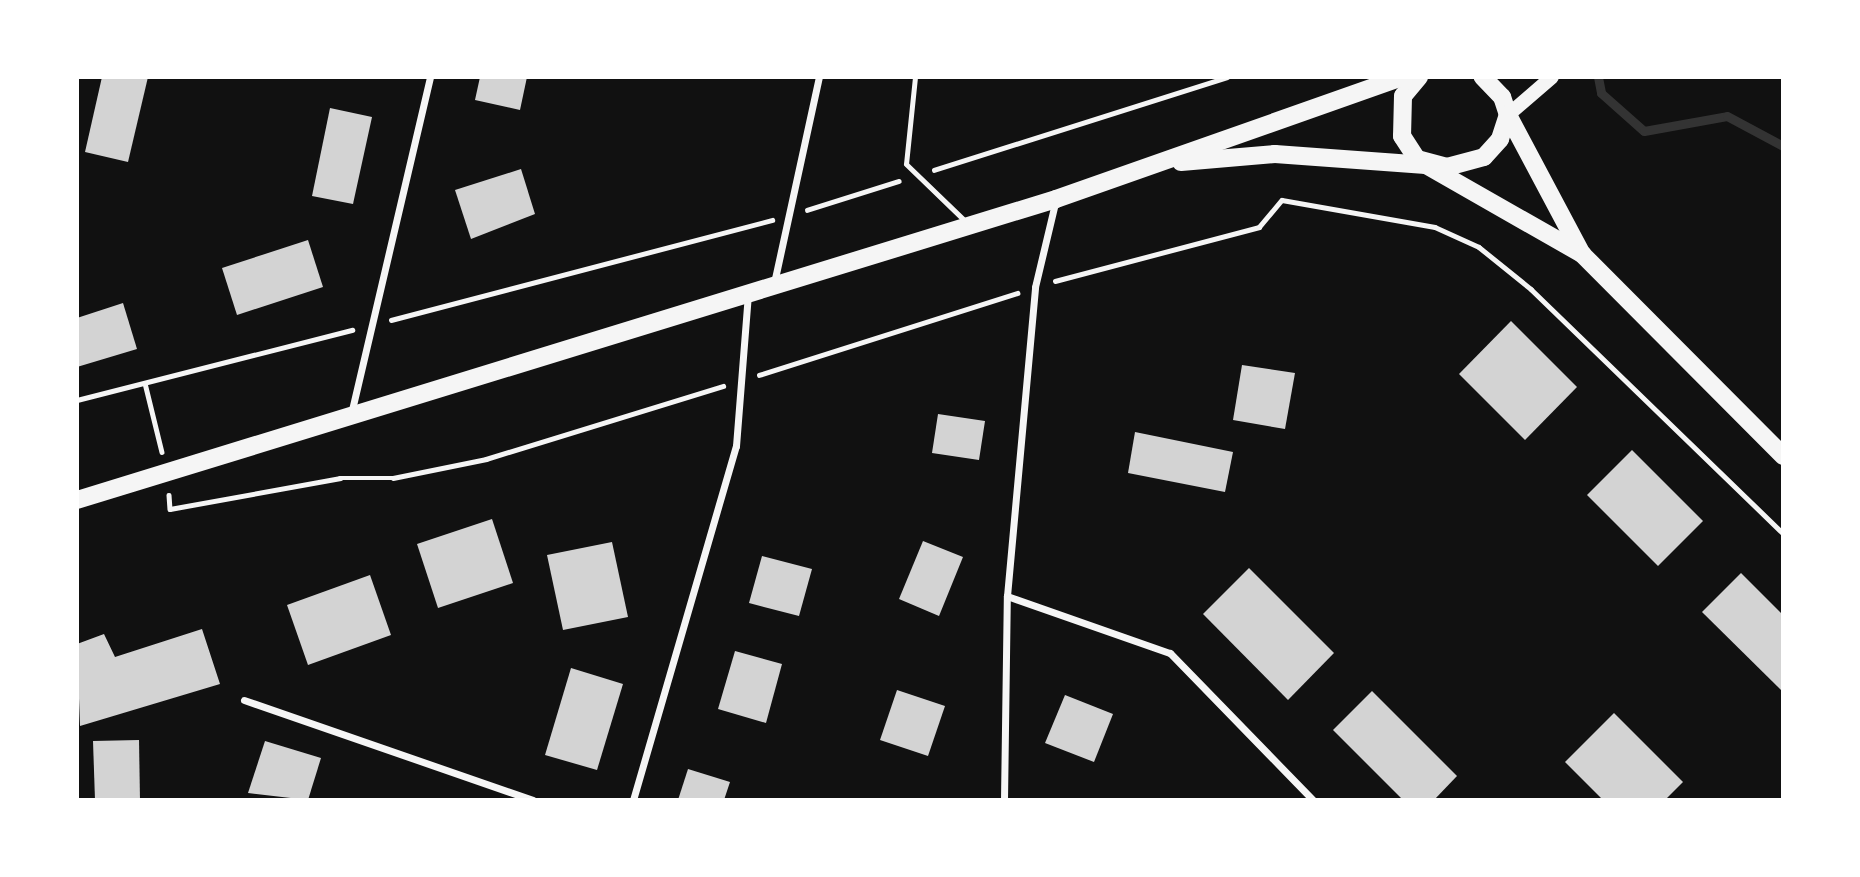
<!DOCTYPE html>
<style>
body{margin:0}
#map{position:relative;width:1860px;height:877px;overflow:hidden;background:#111;font-family:"DM Sans",sans-serif}
div>[style]{position:absolute}
.stream>*{height:9px;margin:-4.5px;padding:0 4.5px;transform-origin:4.5px;border-radius:4.5px;background:#333}
.building>*{inset:0;background:#d3d3d3}
.path>*{height:4.5px;margin:-2.25px;padding:0 2.25px;transform-origin:2.25px;border-radius:2.25px;background:#f5f5f5}
.service>*{height:5px;margin:-2.5px;padding:0 2.5px;transform-origin:2.5px;border-radius:2.5px;background:#f5f5f5}
.minor>*{height:7px;margin:-3.5px;padding:0 3.5px;transform-origin:3.5px;border-radius:3.5px;background:#f5f5f5}
.secondary>*{height:14px;margin:-7px;padding:0 7px;transform-origin:7px;border-radius:7px;background:#f5f5f5}
.primary>*{height:18px;margin:-9px;padding:0 9px;transform-origin:9px;border-radius:9px;background:#f5f5f5}
span{translate:-50% -50%;white-space:nowrap;text-align:center;line-height:1.15;-webkit-text-stroke:5px #fff;paint-order:stroke}
.frame{position:absolute;inset:0;border:79px solid #fff;pointer-events:none}
</style>
<div id="map">
<div class="stream">
<div style="left:1598px;top:77px;width:16px;rotate:79deg"></div>
<div style="left:1601px;top:93px;width:57px;rotate:41.5deg"></div>
<div style="left:1644px;top:131px;width:84px;rotate:-10.2deg"></div>
<div style="left:1727px;top:116px;width:64px;rotate:28.2deg"></div>
</div>
<div class="building">
<div style="clip-path:polygon(102px 77px,148px 77px,128px 162px,85px 152px)"></div>
<div style="clip-path:polygon(480px 77px,527px 77px,520px 110px,475px 100px)"></div>
<div style="clip-path:polygon(330px 108px,372px 117px,353px 204px,312px 196px)"></div>
<div style="clip-path:polygon(521px 169px,535px 214px,471px 239px,455px 190px)"></div>
<div style="clip-path:polygon(308px 240px,323px 287px,237px 315px,222px 268px)"></div>
<div style="clip-path:polygon(123px 303px,137px 349px,77px 367px,77px 318px)"></div>
<div style="clip-path:polygon(1511px 321px,1577px 387px,1525px 440px,1459px 374px)"></div>
<div style="clip-path:polygon(1242px 365px,1295px 373px,1285px 429px,1233px 420px)"></div>
<div style="clip-path:polygon(938px 414px,985px 421px,979px 460px,932px 453px)"></div>
<div style="clip-path:polygon(1135px 432px,1233px 452px,1225px 492px,1128px 473px)"></div>
<div style="clip-path:polygon(1632px 450px,1703px 521px,1658px 566px,1587px 495px)"></div>
<div style="clip-path:polygon(492px 519px,513px 583px,438px 608px,417px 544px)"></div>
<div style="clip-path:polygon(923px 541px,963px 557px,939px 616px,899px 599px)"></div>
<div style="clip-path:polygon(612px 542px,628px 617px,563px 630px,547px 555px)"></div>
<div style="clip-path:polygon(762px 556px,812px 569px,799px 616px,749px 603px)"></div>
<div style="clip-path:polygon(1249px 568px,1334px 653px,1288px 700px,1203px 614px)"></div>
<div style="clip-path:polygon(1741px 573px,1783px 615px,1783px 692px,1702px 612px)"></div>
<div style="clip-path:polygon(370px 575px,391px 635px,308px 665px,287px 605px)"></div>
<div style="clip-path:polygon(202px 629px,220px 684px,80px 726px,77px 644px,104px 634px,115px 657px)"></div>
<div style="clip-path:polygon(735px 651px,782px 664px,766px 723px,718px 709px)"></div>
<div style="clip-path:polygon(571px 668px,623px 684px,597px 770px,545px 755px)"></div>
<div style="clip-path:polygon(897px 690px,945px 706px,928px 756px,880px 740px)"></div>
<div style="clip-path:polygon(1372px 691px,1457px 776px,1434px 800px,1403px 800px,1333px 730px)"></div>
<div style="clip-path:polygon(1065px 695px,1113px 714px,1094px 762px,1045px 743px)"></div>
<div style="clip-path:polygon(1614px 713px,1683px 782px,1665px 800px,1603px 800px,1565px 762px)"></div>
<div style="clip-path:polygon(139px 740px,140px 800px,95px 800px,93px 741px)"></div>
<div style="clip-path:polygon(265px 741px,321px 758px,308px 800px,248px 793px)"></div>
<div style="clip-path:polygon(688px 769px,730px 782px,724px 800px,678px 800px)"></div>
</div>
<div class="path">
<div style="left:934px;top:170px;width:307px;rotate:-17.6deg"></div>
<div style="left:807px;top:210px;width:96px;rotate:-17.5deg"></div>
<div style="left:1055px;top:281px;width:211px;rotate:-14.8deg"></div>
<div style="left:1259px;top:227px;width:35px;rotate:-50deg"></div>
<div style="left:1282px;top:200px;width:155px;rotate:10deg"></div>
<div style="left:1435px;top:227px;width:48px;rotate:24.4deg"></div>
<div style="left:1479px;top:247px;width:67px;rotate:38.9deg"></div>
<div style="left:1531px;top:289px;width:351px;rotate:44.1deg"></div>
<div style="left:391px;top:320px;width:394px;rotate:-14.7deg"></div>
<div style="left:759px;top:375px;width:271px;rotate:-17.6deg"></div>
<div style="left:145px;top:383px;width:71px;rotate:76.2deg"></div>
<div style="left:77px;top:400px;width:284px;rotate:-14.3deg"></div>
<div style="left:169px;top:495px;width:14px;rotate:86deg"></div>
<div style="left:170px;top:509px;width:173px;rotate:-10.3deg"></div>
<div style="left:340px;top:478px;width:53px"></div>
<div style="left:393px;top:478px;width:95px;rotate:-11.5deg"></div>
<div style="left:486px;top:459px;width:248px;rotate:-17.1deg"></div>
</div>
<div class="service">
<div style="left:915px;top:77px;width:87px;rotate:95.9deg"></div>
<div style="left:906px;top:164px;width:83px;rotate:44deg"></div>
</div>
<div class="minor">
<div style="left:774px;top:283px;width:211px;rotate:-77.7deg"></div>
<div style="left:351px;top:414px;width:346px;rotate:-76.8deg"></div>
<div style="left:1007px;top:596px;width:173px;rotate:19.3deg"></div>
<div style="left:1170px;top:653px;width:205px;rotate:45.8deg"></div>
<div style="left:244px;top:700px;width:306px;rotate:19.1deg"></div>
<div style="left:633px;top:800px;width:369px;rotate:-73.8deg"></div>
<div style="left:736px;top:446px;width:152px;rotate:-85.5deg"></div>
<div style="left:1004px;top:800px;width:204px;rotate:-89.2deg"></div>
<div style="left:1007px;top:596px;width:310px;rotate:-84.8deg"></div>
<div style="left:1035px;top:287px;width:90px;rotate:-76.6deg"></div>
</div>
<div class="secondary">
<div style="left:1508px;top:115px;width:58px;rotate:-40.8deg"></div>
</div>
<div class="primary">
<div style="left:1419px;top:77px;width:25px;rotate:130deg"></div>
<div style="left:1403px;top:96px;width:40px;rotate:91.4deg"></div>
<div style="left:1402px;top:136px;width:27px;rotate:57deg"></div>
<div style="left:1417px;top:159px;width:31px;rotate:15deg"></div>
<div style="left:1447px;top:167px;width:38px;rotate:-15deg"></div>
<div style="left:1484px;top:157px;width:24px;rotate:-48deg"></div>
<div style="left:1500px;top:139px;width:25px;rotate:-72deg"></div>
<div style="left:1508px;top:115px;width:19px;rotate:-108deg"></div>
<div style="left:1502px;top:97px;width:28px;rotate:-134deg"></div>
<div style="left:1508px;top:115px;width:157px;rotate:62deg"></div>
<div style="left:1181px;top:162px;width:94px;rotate:-4.9deg"></div>
<div style="left:1275px;top:154px;width:151px;rotate:4.2deg"></div>
<div style="left:1426px;top:165px;width:180px;rotate:29.7deg"></div>
<div style="left:1582px;top:254px;width:285px;rotate:45.1deg"></div>
<div style="left:77px;top:500px;width:1024px;rotate:-17.09deg"></div>
<div style="left:1056px;top:199px;width:367px;rotate:-19.4deg"></div>
</div>
<div class="frame"></div>
</div>
